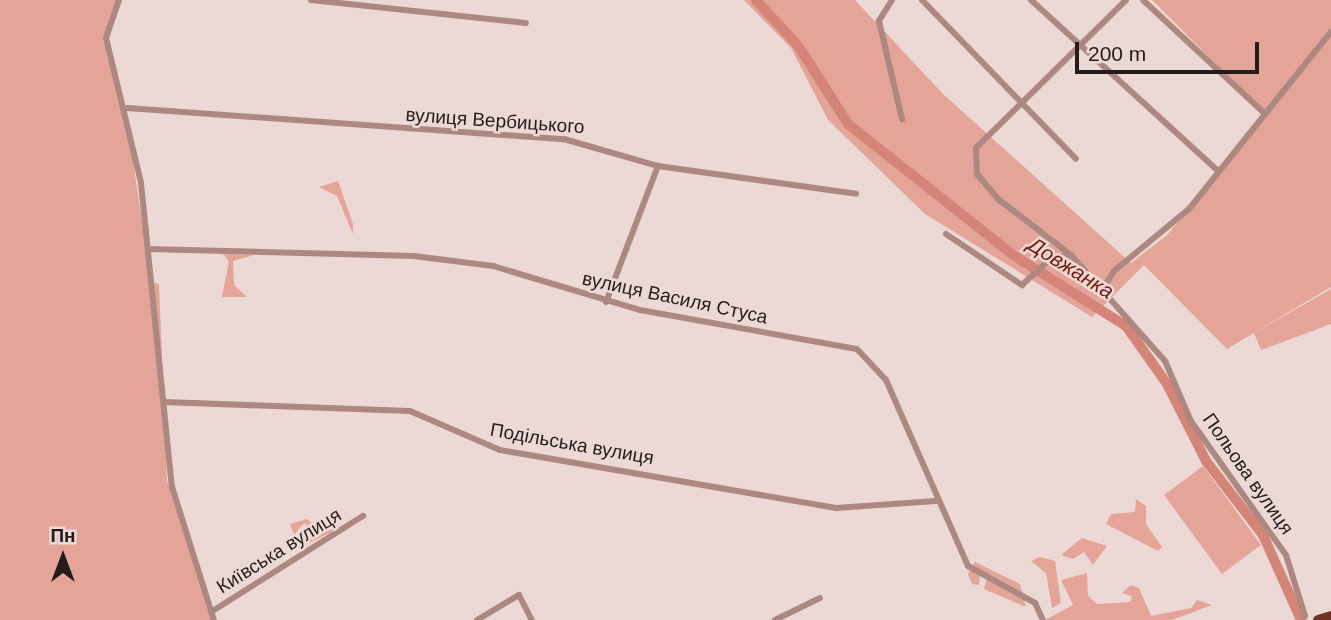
<!DOCTYPE html>
<meta charset="utf-8">
<style>
body{margin:0}
#map{position:relative;width:1331px;height:620px;overflow:hidden;background:#ecd9d6;font-family:Helvetica,sans-serif}
div>[style]{position:absolute}
.green>*{inset:0;background:#e4a498}
.river>*{height:10px;margin:-5px;padding:0 5px;transform-origin:5px;border-radius:5px;background:#d58577}
.minor>*{height:6px;margin:-3px;padding:0 3px;transform-origin:3px;border-radius:3px;background:#ac8881}
.trunk>*{height:10px;margin:-5px;padding:0 5px;transform-origin:5px;border-radius:5px;background:#723127}
span{translate:-50% -50%;white-space:nowrap;text-align:center;line-height:1.15;-webkit-text-stroke:5px #ecd9d6;paint-order:stroke}
.street-label{font-size:19px;color:#231c1b}
.water-label{font-size:21px;color:#791a0e;font-style:italic}
.north{position:absolute;left:28px;top:522px;width:70px;height:70px;-webkit-text-stroke:5px #ecd9d6;paint-order:stroke;rotate:0deg;font-size:19px;font-weight:700;line-height:28px;text-align:center;color:#231c1b}
.north::after{content:'';display:block;margin:auto;width:24px;height:32px;background:#231c1b;clip-path:polygon(50% 0,100% 100%,50% 72%,0 100%)}
.scale{position:absolute;left:1075px;top:42px;width:184px;height:32px;box-sizing:border-box;border:4px solid #231c1b;border-top:0;padding-left:9px;font-size:21px;line-height:24px;white-space:nowrap;color:#231c1b;-webkit-text-stroke:5px #ecd9d6;paint-order:stroke}
</style>
<div id="map">
<div class="green">
<div style="clip-path:polygon(0 0,117px 0,104px 38px,125px 106px,154px 304px,153px 282px,159px 284px,167px 480px,212px 620px,0 620px)"></div>
<div style="clip-path:polygon(744px 0,855px 0,943px 94px,1131px 263px,1167px 235px,1267px 115px,1152px 0,1331px 0,1331px 287px,1227px 349px,1144px 265px,1092px 317px,925px 214px,828px 120px,791px 48px)"></div>
<div style="clip-path:polygon(338px 181px,353px 224px,353px 234px,337px 196px,319px 187px)"></div>
<div style="clip-path:polygon(223px 254px,254px 255px,233px 261px,234px 285px,247px 297px,222px 297px,229px 261px)"></div>
<div style="clip-path:polygon(1331px 289px,1331px 324px,1261px 350px,1254px 333px)"></div>
<div style="clip-path:polygon(1203px 466px,1261px 545px,1222px 574px,1164px 495px)"></div>
<div style="clip-path:polygon(1136px 499px,1146px 506px,1146px 524px,1162px 547px,1158px 551px,1106px 524px,1111px 514px,1135px 512px)"></div>
<div style="clip-path:polygon(307px 519px,322px 532px,344px 526px,301px 547px,300px 538px,313px 536px,312px 530px,304px 523px,294px 535px,290px 524px)"></div>
<div style="clip-path:polygon(1082px 538px,1107px 546px,1093px 565px,1084px 552px,1073px 559px,1061px 555px)"></div>
<div style="clip-path:polygon(1040px 557px,1055px 561px,1061px 603px,1052px 608px,1046px 573px,1031px 561px)"></div>
<div style="clip-path:polygon(975px 562px,1020px 584px,1026px 607px,984px 589px,987px 578px,980px 575px,979px 585px,972px 584px,968px 574px)"></div>
<div style="clip-path:polygon(1087px 573px,1088px 596px,1097px 604px,1130px 602px,1132px 596px,1122px 593px,1131px 585px,1139px 588px,1151px 616px,1191px 608px,1197px 600px,1212px 605px,1172px 620px,1045px 620px,1073px 605px,1061px 580px)"></div>
</div>
<div class="river">
<div style="left:756px;top:0;width:64px;rotate:47.5deg"></div>
<div style="left:799px;top:47px;width:91px;rotate:57.5deg"></div>
<div style="left:848px;top:124px;width:211px;rotate:38.4deg"></div>
<div style="left:1013px;top:255px;width:133px;rotate:32.1deg"></div>
<div style="left:1126px;top:326px;width:71px;rotate:54.7deg"></div>
<div style="left:1167px;top:384px;width:86px;rotate:63.1deg"></div>
<div style="left:1206px;top:461px;width:93px;rotate:52.4deg"></div>
<div style="left:1263px;top:535px;width:93px;rotate:65.9deg"></div>
</div>
<div class="minor">
<div style="left:119px;top:0;width:40px;rotate:108.9deg"></div>
<div style="left:106px;top:38px;width:149px;rotate:76.4deg"></div>
<div style="left:141px;top:183px;width:306px;rotate:84.2deg"></div>
<div style="left:172px;top:487px;width:139px;rotate:72.5deg"></div>
<div style="left:311px;top:0;width:216px;rotate:6.1deg"></div>
<div style="left:892px;top:0;width:25px;rotate:122deg"></div>
<div style="left:879px;top:21px;width:101px;rotate:76.8deg"></div>
<div style="left:922px;top:0;width:221px;rotate:45.9deg"></div>
<div style="left:1031px;top:0;width:252px;rotate:42.4deg"></div>
<div style="left:1126px;top:0;width:211px;rotate:135.4deg"></div>
<div style="left:976px;top:148px;width:26px;rotate:88deg"></div>
<div style="left:977px;top:174px;width:33px;rotate:50deg"></div>
<div style="left:998px;top:199px;width:92px;rotate:37.5deg"></div>
<div style="left:1071px;top:255px;width:142px;rotate:48.4deg"></div>
<div style="left:1165px;top:361px;width:65px;rotate:66.6deg"></div>
<div style="left:1191px;top:421px;width:164px;rotate:54.7deg"></div>
<div style="left:1286px;top:555px;width:64px;rotate:72.7deg"></div>
<div style="left:1143px;top:0;width:166px;rotate:43deg"></div>
<div style="left:127px;top:108px;width:438px;rotate:4.1deg"></div>
<div style="left:564px;top:139px;width:98px;rotate:16deg"></div>
<div style="left:658px;top:166px;width:200px;rotate:8deg"></div>
<div style="left:946px;top:234px;width:92px;rotate:33.9deg"></div>
<div style="left:1022px;top:285px;width:40px;rotate:-43deg"></div>
<div style="left:1051px;top:258px;width:20px;rotate:-9deg"></div>
<div style="left:148px;top:249px;width:266px;rotate:1.5deg"></div>
<div style="left:414px;top:256px;width:80px;rotate:7.2deg"></div>
<div style="left:493px;top:266px;width:153px;rotate:16.7deg"></div>
<div style="left:640px;top:310px;width:220px;rotate:10.2deg"></div>
<div style="left:857px;top:349px;width:42px;rotate:46.9deg"></div>
<div style="left:886px;top:380px;width:203px;rotate:66.2deg"></div>
<div style="left:968px;top:566px;width:77px;rotate:28.9deg"></div>
<div style="left:1035px;top:603px;width:19px;rotate:65deg"></div>
<div style="left:1102px;top:290px;width:22px;rotate:-58deg"></div>
<div style="left:1114px;top:271px;width:97px;rotate:-39.6deg"></div>
<div style="left:1189px;top:209px;width:227px;rotate:-51.3deg"></div>
<div style="left:606px;top:302px;width:146px;rotate:-69.1deg"></div>
<div style="left:164px;top:402px;width:246px;rotate:2.1deg"></div>
<div style="left:410px;top:411px;width:98px;rotate:23.4deg"></div>
<div style="left:500px;top:450px;width:341px;rotate:9.8deg"></div>
<div style="left:836px;top:508px;width:100px;rotate:-4deg"></div>
<div style="left:211px;top:612px;width:180px;rotate:-32.3deg"></div>
<div style="left:477px;top:620px;width:49px;rotate:-30.8deg"></div>
<div style="left:519px;top:595px;width:28px;rotate:63deg"></div>
<div style="left:775px;top:620px;width:50px;rotate:-26.1deg"></div>
</div>
<div class="trunk">
<div style="left:1318px;top:620px;width:14px;rotate:-17deg"></div>
</div>
<div class="street-label">
<span style="left:495px;top:121px;rotate:4deg">вулиця Вербицького</span>
<span style="left:675px;top:298px;rotate:12deg">вулиця Василя Стуса</span>
<span style="left:572px;top:444px;rotate:10deg">Подільська вулиця</span>
<span style="left:1248px;top:474px;rotate:55deg">Польова вулиця</span>
<span style="left:279px;top:551px;rotate:-32deg">Київська вулиця</span>
</div>
<div class="water-label">
<span style="left:1071px;top:268px;rotate:32deg">Довжанка</span>
</div>
<div class="north">Пн</div>
<div class="scale">200 m</div>
</div>
